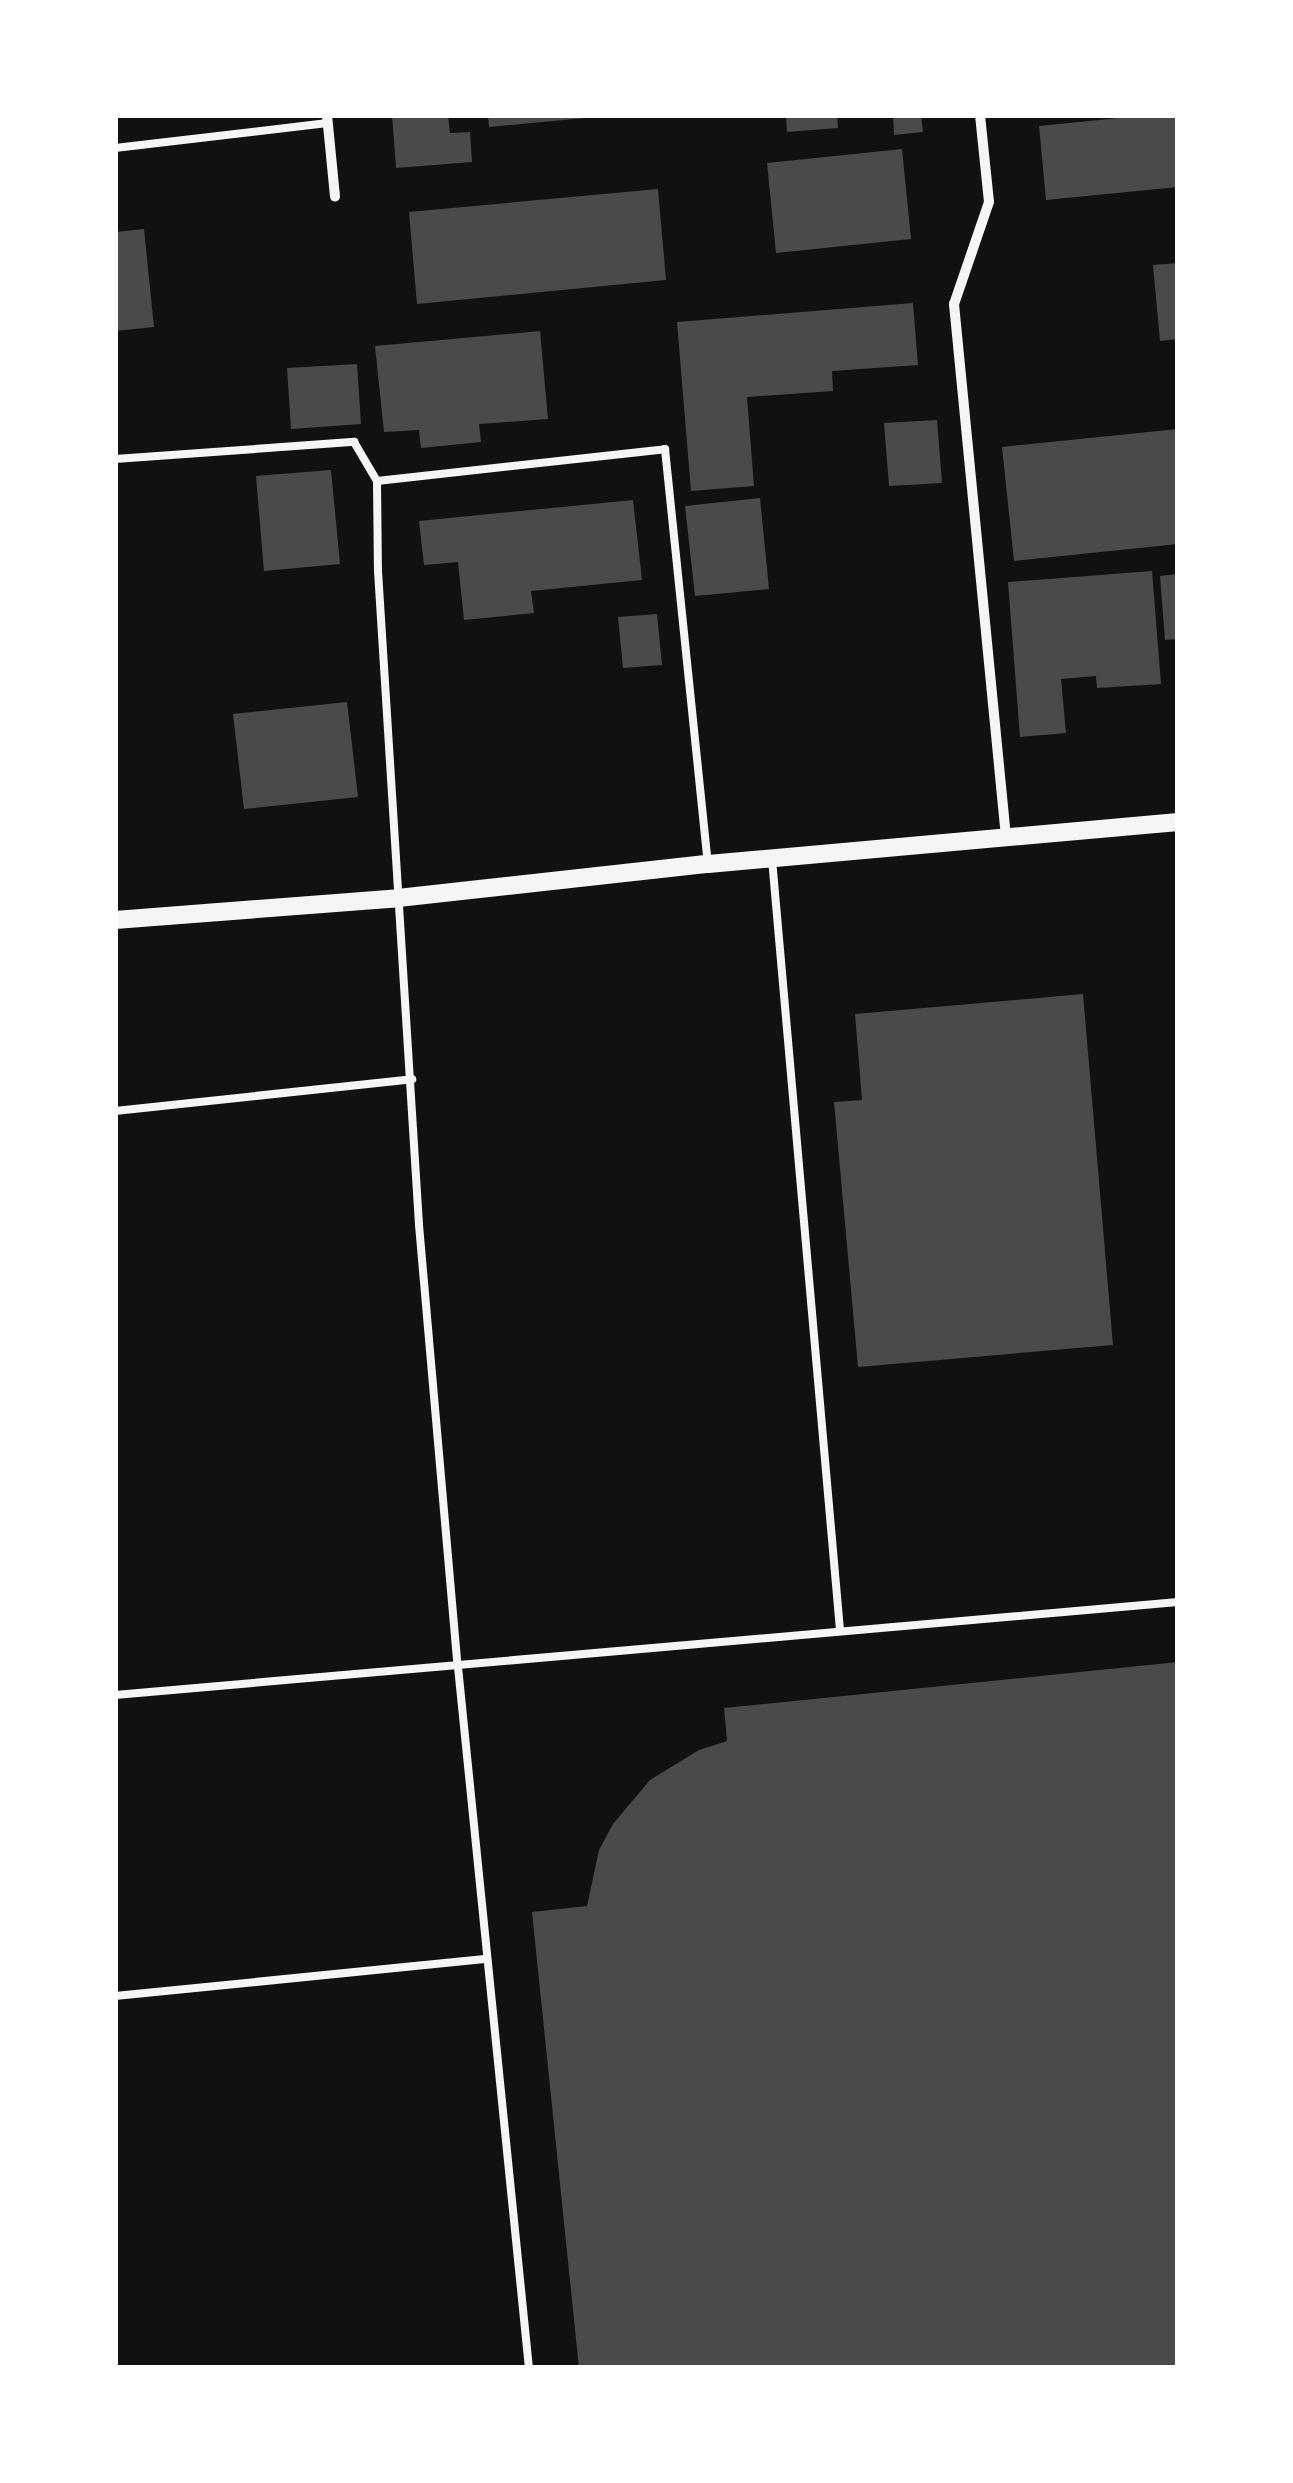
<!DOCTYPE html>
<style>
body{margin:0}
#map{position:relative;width:1293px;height:2483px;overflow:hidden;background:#111;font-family:Jost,sans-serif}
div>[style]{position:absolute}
.building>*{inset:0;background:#4a4a4a}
.service>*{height:8px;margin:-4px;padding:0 4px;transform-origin:4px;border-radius:4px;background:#f5f5f5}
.minor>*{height:10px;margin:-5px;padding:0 5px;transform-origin:5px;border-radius:5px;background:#f5f5f5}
.tertiary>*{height:18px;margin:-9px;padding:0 9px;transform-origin:9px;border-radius:9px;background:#f5f5f5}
span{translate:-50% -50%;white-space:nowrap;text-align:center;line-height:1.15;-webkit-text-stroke:9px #fff;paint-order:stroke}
.frame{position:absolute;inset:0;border:118px solid #fff;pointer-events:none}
</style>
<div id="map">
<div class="building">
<div style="clip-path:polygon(392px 115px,448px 115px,450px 133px,470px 132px,472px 162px,396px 168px)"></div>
<div style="clip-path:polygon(488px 115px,585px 115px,585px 118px,489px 127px)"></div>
<div style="clip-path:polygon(786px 115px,837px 115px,838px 128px,787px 132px)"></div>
<div style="clip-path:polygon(893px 115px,921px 115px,923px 132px,894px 135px)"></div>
<div style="clip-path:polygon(1149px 115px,1178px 115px,1178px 187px,1046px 200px,1039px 126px)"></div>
<div style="clip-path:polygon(902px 149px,911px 239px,776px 253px,767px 163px)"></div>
<div style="clip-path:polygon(658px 189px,666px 280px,417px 304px,409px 212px)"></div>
<div style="clip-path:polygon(144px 229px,154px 327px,115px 331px,115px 232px)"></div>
<div style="clip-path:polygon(1178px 263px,1178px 339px,1160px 341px,1153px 265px)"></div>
<div style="clip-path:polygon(913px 303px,918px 365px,832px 371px,833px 391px,747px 397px,754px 486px,691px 491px,677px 322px)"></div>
<div style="clip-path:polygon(540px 331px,548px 419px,479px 424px,481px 442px,421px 448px,419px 430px,384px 432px,375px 346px)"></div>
<div style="clip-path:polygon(357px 364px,361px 424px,291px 429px,287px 368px)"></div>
<div style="clip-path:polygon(937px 420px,942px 483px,889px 486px,884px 423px)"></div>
<div style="clip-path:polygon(1178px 429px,1178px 544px,1014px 561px,1002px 447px)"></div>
<div style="clip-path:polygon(331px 470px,340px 564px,264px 571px,256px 476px)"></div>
<div style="clip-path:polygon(760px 498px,769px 589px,695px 596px,685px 506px)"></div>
<div style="clip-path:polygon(633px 500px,642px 580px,531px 591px,534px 613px,464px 620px,458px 562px,424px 565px,419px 521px)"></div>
<div style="clip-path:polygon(1152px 571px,1161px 684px,1097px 688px,1096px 676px,1061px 679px,1066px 733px,1020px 737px,1008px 582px)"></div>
<div style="clip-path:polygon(1178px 574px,1178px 639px,1165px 640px,1160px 576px)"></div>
<div style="clip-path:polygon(657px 614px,662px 665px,623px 668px,618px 617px)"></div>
<div style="clip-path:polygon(347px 702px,358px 797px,244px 809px,233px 714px)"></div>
<div style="clip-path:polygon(1083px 994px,1113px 1345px,858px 1367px,834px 1102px,862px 1100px,855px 1014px)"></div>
<div style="clip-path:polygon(1178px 1662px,1178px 2368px,579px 2368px,532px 1912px,587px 1906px,599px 1850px,613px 1824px,650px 1780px,699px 1750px,727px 1741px,724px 1708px)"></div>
</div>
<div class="service">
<div style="left:115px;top:148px;width:214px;rotate:-6.7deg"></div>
<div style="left:115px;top:459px;width:240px;rotate:-4.1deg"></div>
<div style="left:354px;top:442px;width:45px;rotate:59.5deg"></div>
<div style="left:377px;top:481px;width:90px;rotate:89.4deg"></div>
<div style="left:378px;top:571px;width:655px;rotate:86.41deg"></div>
<div style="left:419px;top:1225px;width:444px;rotate:85deg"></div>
<div style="left:458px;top:1667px;width:705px;rotate:84.22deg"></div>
<div style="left:377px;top:481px;width:290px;rotate:-6.3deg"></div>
<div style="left:665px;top:449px;width:416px;rotate:84.1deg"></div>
<div style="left:772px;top:859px;width:774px;rotate:84.96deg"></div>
<div style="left:115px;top:1111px;width:299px;rotate:-6.1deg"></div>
<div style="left:115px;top:1695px;width:1067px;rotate:-5deg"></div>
<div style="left:115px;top:1996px;width:374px;rotate:-5.7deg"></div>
</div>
<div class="minor">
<div style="left:327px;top:115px;width:82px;rotate:84.4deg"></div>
<div style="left:980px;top:115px;width:87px;rotate:84.1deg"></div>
<div style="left:989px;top:202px;width:108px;rotate:108.9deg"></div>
<div style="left:954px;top:304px;width:536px;rotate:84.43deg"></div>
</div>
<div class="tertiary">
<div style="left:115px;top:920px;width:284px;rotate:-4.4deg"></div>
<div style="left:398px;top:898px;width:312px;rotate:-6.3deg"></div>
<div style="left:708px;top:864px;width:472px;rotate:-5.1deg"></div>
</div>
<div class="frame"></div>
</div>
